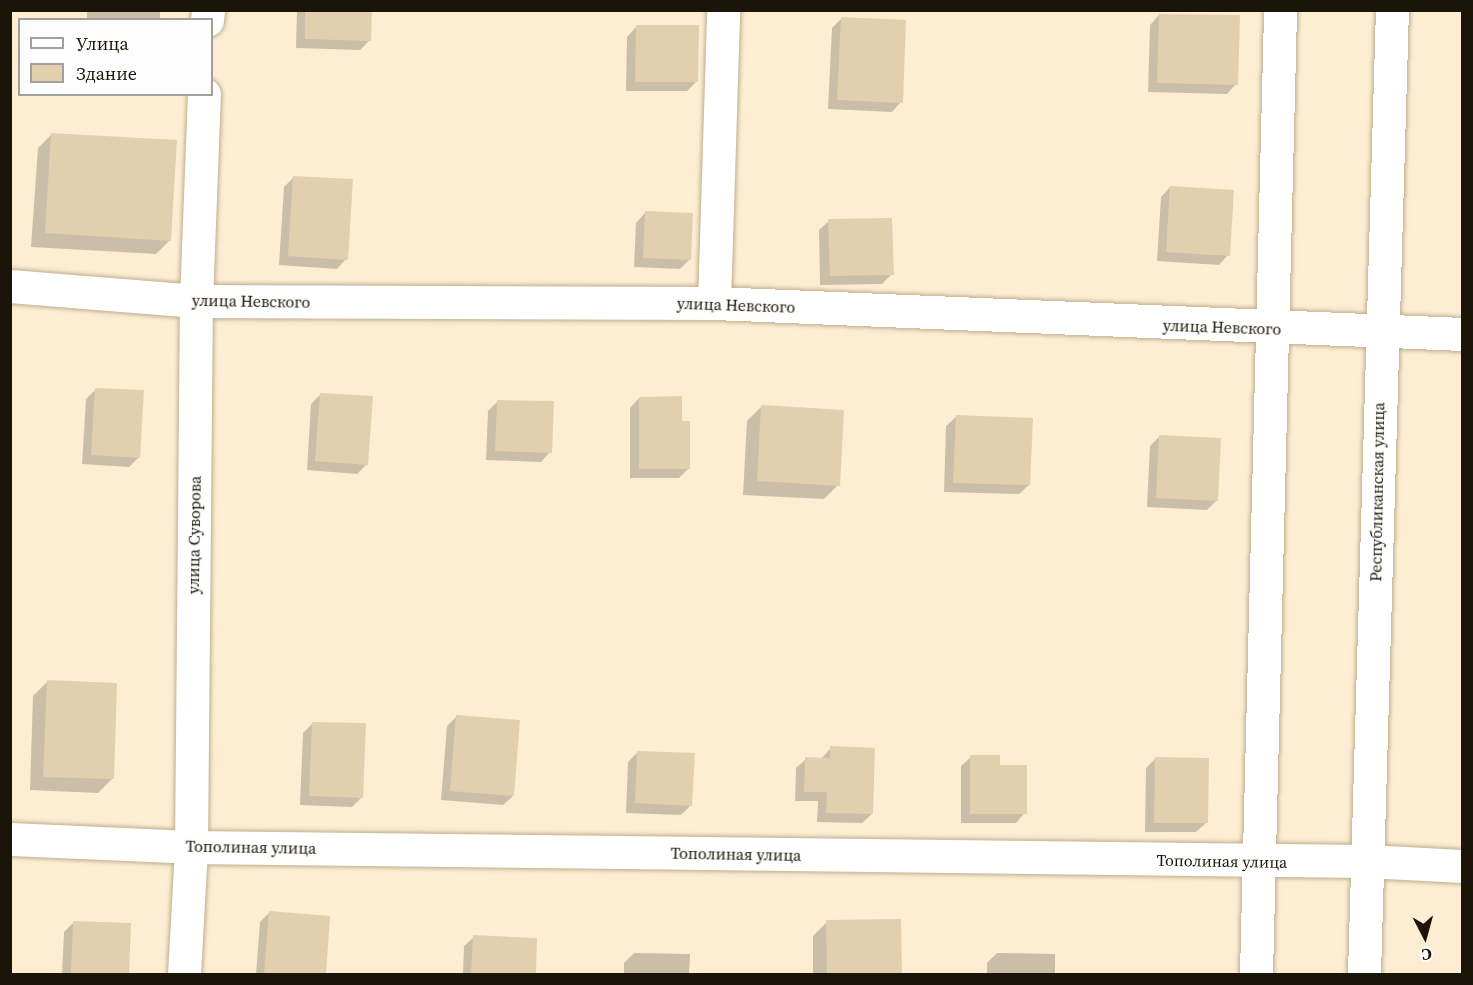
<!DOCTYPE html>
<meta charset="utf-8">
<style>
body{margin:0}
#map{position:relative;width:1473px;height:985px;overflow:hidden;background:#fdeed3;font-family:"Source Serif 4",serif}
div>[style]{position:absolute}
.shadow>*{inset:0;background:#0003}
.building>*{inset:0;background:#e2cfae}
.roads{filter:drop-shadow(0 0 2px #bfad8d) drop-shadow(0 0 2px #bfad8d)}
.street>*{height:33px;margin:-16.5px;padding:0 16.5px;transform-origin:16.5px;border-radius:16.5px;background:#fff}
.secondary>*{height:33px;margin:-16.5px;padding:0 16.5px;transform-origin:16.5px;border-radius:16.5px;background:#fff}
span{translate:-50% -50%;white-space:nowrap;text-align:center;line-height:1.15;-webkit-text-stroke:4.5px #fdfdfd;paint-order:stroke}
.street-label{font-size:16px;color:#1b1509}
.frame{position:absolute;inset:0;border:12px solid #1b1509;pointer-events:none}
.legend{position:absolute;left:18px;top:18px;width:195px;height:78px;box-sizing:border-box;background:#fdfdfd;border:2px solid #a3a09b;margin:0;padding:8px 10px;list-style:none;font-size:18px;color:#1b1509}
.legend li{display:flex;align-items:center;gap:12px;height:30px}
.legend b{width:30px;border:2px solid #a3a09b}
.north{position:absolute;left:1395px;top:907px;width:60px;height:60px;-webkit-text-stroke:4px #fdfdfd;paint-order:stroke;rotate:174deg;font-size:16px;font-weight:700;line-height:24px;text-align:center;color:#1b1509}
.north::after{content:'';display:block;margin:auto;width:21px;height:27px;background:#1b1509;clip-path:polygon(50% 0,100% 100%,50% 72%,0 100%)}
</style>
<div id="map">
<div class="shadow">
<div style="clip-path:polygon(87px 10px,160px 10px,160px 20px,87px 20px)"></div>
<div style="clip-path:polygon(297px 10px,371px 10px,370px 40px,360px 50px,296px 48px)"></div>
<div style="clip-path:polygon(1159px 15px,1236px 84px,1227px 94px,1148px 92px,1150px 25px)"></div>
<div style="clip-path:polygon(841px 19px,901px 102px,892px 112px,828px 109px,832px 28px)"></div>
<div style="clip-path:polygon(636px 27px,697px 81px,687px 91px,626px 91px,627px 37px)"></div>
<div style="clip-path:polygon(52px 134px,170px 240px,156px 254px,31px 247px,38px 148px)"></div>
<div style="clip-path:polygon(294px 177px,346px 259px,337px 269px,279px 265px,284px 187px)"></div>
<div style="clip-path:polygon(1170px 187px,1228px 255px,1219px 265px,1157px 261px,1161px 197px)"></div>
<div style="clip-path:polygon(645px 213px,690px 259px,680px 269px,634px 267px,636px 223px)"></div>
<div style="clip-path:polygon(829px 221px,892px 274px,882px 284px,820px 285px,819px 230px)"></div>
<div style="clip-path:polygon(95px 390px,139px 457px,129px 467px,82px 464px,86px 399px)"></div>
<div style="clip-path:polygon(321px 394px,367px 464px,357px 474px,307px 470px,311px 404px)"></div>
<div style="clip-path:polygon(639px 398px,680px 422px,689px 468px,679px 478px,630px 478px,630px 408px)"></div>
<div style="clip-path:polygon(498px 401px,550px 452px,541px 462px,486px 460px,488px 411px)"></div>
<div style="clip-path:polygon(761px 407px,838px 485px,824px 499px,743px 495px,747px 421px)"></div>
<div style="clip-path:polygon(956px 417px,1029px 485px,1019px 494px,944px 492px,946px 426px)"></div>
<div style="clip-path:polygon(1159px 437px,1217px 500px,1207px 510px,1147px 507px,1150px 446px)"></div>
<div style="clip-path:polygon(47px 682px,112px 779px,98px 793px,30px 790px,33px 696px)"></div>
<div style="clip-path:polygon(457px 716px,513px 796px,503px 805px,441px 800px,447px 726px)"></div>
<div style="clip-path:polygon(312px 724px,362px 797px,352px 807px,300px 805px,303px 733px)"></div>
<div style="clip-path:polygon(831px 748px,872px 814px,862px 823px,817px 822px,818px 801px,795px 801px,796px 768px,806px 759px,821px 759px)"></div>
<div style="clip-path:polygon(638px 752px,691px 805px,681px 815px,626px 813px,628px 762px)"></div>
<div style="clip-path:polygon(971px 757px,999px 767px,1025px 813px,1016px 823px,961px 823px,961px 766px)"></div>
<div style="clip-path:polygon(1156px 758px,1206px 823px,1196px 832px,1145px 832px,1146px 768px)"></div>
<div style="clip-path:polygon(269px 913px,325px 974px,256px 974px,260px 922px)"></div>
<div style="clip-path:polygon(74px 922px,128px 974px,62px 974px,64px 932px)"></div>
<div style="clip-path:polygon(827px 922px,900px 974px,813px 974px,813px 936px)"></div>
<div style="clip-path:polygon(474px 937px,534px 974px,463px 974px,464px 946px)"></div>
<div style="clip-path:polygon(634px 953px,690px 954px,689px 974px,624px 974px,624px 963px)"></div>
<div style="clip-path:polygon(997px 953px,1055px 954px,1055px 974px,987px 974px,987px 963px)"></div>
</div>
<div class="building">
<div style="clip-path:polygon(305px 10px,372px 10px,371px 41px,305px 39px)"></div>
<div style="clip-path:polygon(1159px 14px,1240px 15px,1238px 85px,1157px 83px)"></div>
<div style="clip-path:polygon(841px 17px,906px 20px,903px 103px,837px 100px)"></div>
<div style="clip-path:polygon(636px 25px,699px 25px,698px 82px,635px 82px)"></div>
<div style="clip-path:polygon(51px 133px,177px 140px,171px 241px,45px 233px)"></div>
<div style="clip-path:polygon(293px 176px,353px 179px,348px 260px,288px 256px)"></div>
<div style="clip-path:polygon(1170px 186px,1234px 190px,1230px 256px,1166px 252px)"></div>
<div style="clip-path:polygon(645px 211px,693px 213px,691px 260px,643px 258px)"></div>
<div style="clip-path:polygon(892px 218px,894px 275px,830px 276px,828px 219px)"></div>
<div style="clip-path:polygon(95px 388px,144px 390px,140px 458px,91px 455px)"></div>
<div style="clip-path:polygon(320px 393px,373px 396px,368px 465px,315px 461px)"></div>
<div style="clip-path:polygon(682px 396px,682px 421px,690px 421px,690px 469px,639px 469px,639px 397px)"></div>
<div style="clip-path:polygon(497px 400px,554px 401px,552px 453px,495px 451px)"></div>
<div style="clip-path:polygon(761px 405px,844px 410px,840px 486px,757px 481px)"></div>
<div style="clip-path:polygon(956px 415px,1033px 418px,1030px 485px,953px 483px)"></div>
<div style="clip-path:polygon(1159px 435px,1221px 438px,1218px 501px,1156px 498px)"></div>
<div style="clip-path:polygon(47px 680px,117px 683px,114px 779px,43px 777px)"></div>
<div style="clip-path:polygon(456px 715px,520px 720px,514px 796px,450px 791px)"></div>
<div style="clip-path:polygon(312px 722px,366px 723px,363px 798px,309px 796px)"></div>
<div style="clip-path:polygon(830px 746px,875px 748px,873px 814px,826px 813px,827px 792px,804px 792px,805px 757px,830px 758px)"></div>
<div style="clip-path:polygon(637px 751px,695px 753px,692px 806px,635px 803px)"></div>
<div style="clip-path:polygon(970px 755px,1000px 755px,1000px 765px,1027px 765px,1027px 814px,970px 814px)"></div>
<div style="clip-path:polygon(1155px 757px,1209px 758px,1208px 823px,1154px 823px)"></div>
<div style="clip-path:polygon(269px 911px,330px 916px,326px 975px,264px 975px)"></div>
<div style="clip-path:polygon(901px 919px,902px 975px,827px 975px,826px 920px)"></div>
<div style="clip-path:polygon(73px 921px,131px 923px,129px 975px,71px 975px)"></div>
<div style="clip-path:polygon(473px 935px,537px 938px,536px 975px,471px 975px)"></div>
</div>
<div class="roads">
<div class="street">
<div style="left:207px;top:20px;width:10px;rotate:-84deg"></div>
<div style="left:10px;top:286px;width:187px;rotate:4.6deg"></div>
<div style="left:196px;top:301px;width:518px;rotate:0.22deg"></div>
<div style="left:714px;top:303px;width:749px;rotate:2.37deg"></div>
<div style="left:714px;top:303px;width:293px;rotate:-88.2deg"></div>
<div style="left:10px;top:839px;width:181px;rotate:2.5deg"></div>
<div style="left:191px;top:847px;width:1176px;rotate:0.68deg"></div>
<div style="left:1367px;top:861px;width:95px;rotate:3deg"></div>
<div style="left:184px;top:974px;width:127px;rotate:-86.8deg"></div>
<div style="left:191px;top:847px;width:546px;rotate:-89.48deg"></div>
<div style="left:196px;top:301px;width:207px;rotate:-87.8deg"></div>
</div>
<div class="secondary">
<div style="left:1256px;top:974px;width:964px;rotate:-88.57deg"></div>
<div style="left:1364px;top:974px;width:964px;rotate:-88.34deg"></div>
</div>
</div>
<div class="street-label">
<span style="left:251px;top:301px;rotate:1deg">улица Невского</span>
<span style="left:736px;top:305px;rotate:2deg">улица Невского</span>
<span style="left:1222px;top:327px;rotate:2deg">улица Невского</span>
<span style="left:1377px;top:492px;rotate:-89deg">Республиканская улица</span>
<span style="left:194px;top:535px;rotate:-89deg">улица Суворова</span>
<span style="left:251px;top:847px;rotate:1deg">Тополиная улица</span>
<span style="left:736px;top:854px;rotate:1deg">Тополиная улица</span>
<span style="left:1222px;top:861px;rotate:1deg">Тополиная улица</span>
</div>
<div class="frame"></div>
<ul class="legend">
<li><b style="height:8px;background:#fff"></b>Улица</li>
<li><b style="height:16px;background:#e2cfae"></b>Здание</li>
</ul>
<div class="north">С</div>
</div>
